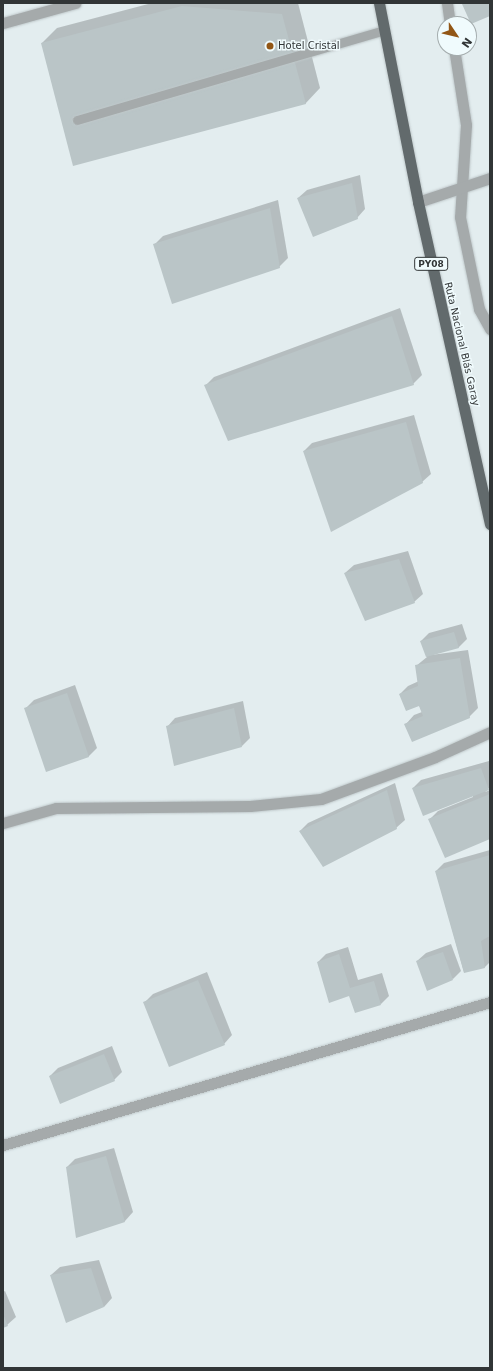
<!DOCTYPE html>
<meta charset="utf-8">
<style>
body{margin:0}
#map{position:relative;width:493px;height:1371px;overflow:hidden;background:#e3edef;font-family:"DejaVu Sans",sans-serif}
div>[style]{position:absolute}
.shadow>*{inset:0;background:#0003}
.building>*{inset:0;background:#bac5c7}
.roads{filter:drop-shadow(0 0 1px #bfc8ca) drop-shadow(0 0 1px #bfc8ca)}
.service>*{height:9px;margin:-4.5px;padding:0 4.5px;transform-origin:4.5px;border-radius:4.5px;background:#a5aaab}
.minor>*{height:11px;margin:-5.5px;padding:0 5.5px;transform-origin:5.5px;border-radius:5.5px;background:#a5aaab}
.trunk>*{height:11px;margin:-5.5px;padding:0 5.5px;transform-origin:5.5px;border-radius:5.5px;background:#626a6c}
.dots>*{width:11px;height:11px;translate:-50% -50%;box-sizing:border-box;border:2px solid #f0fbfd;border-radius:50%}
span{translate:-50% -50%;white-space:nowrap;text-align:center;line-height:1.15;-webkit-text-stroke:3px #f0fbfd;paint-order:stroke}
.shield-label span{padding:1px 3px;background:#f0fbfd;border:1px solid;border-radius:3px;-webkit-text-stroke-width:0}
.shield-label{font-size:9px;color:#313536;font-weight:700}
.poi-label{font-size:10px;color:#313536}
.left{translate:0 -50%;text-align:left}
.street-label{font-size:10px;color:#313536}
.frame{position:absolute;inset:0;border:4px solid #313536;pointer-events:none}
.north{position:absolute;left:437px;top:16px;width:40px;height:40px;box-sizing:border-box;background:#f0fbfd;border:1px solid #a4acad;border-radius:50%;rotate:125deg;font-size:11px;font-weight:700;line-height:16px;text-align:center;color:#313536}
.north::after{content:'';display:block;margin:auto;width:14px;height:18px;background:#925615;clip-path:polygon(50% 0,100% 100%,50% 72%,0 100%)}
</style>
<div id="map">
<div class="shadow">
<div style="clip-path:polygon(152px 3px,298px 3px,320px 88px,305px 104px,42px 43px,57px 28px)"></div>
<div style="clip-path:polygon(360px 175px,365px 209px,357px 218px,298px 198px,307px 190px)"></div>
<div style="clip-path:polygon(278px 200px,288px 258px,279px 267px,155px 244px,163px 236px)"></div>
<div style="clip-path:polygon(400px 308px,422px 375px,413px 384px,206px 385px,214px 377px)"></div>
<div style="clip-path:polygon(414px 415px,431px 474px,422px 482px,304px 451px,312px 443px)"></div>
<div style="clip-path:polygon(408px 551px,423px 594px,414px 602px,345px 573px,354px 565px)"></div>
<div style="clip-path:polygon(462px 624px,467px 639px,459px 647px,431px 655px,468px 650px,478px 708px,469px 717px,406px 724px,414px 715px,422px 712px,419px 705px,400px 694px,408px 686px,419px 681px,416px 666px,427px 657px,421px 641px,429px 633px)"></div>
<div style="clip-path:polygon(75px 685px,97px 748px,89px 756px,47px 771px,25px 709px,34px 700px)"></div>
<div style="clip-path:polygon(243px 701px,250px 738px,242px 746px,167px 727px,175px 718px)"></div>
<div style="clip-path:polygon(489px 761px,490px 787px,485px 792px,490px 790px,490px 838px,429px 820px,438px 811px,473px 797px,473px 795px,413px 788px,421px 780px)"></div>
<div style="clip-path:polygon(395px 783px,405px 820px,396px 828px,300px 831px,308px 823px)"></div>
<div style="clip-path:polygon(490px 850px,490px 962px,485px 967px,464px 972px,436px 871px,444px 863px)"></div>
<div style="clip-path:polygon(451px 944px,461px 971px,453px 979px,417px 961px,426px 953px)"></div>
<div style="clip-path:polygon(348px 947px,358px 980px,382px 973px,389px 996px,381px 1004px,350px 995px,318px 962px,326px 954px)"></div>
<div style="clip-path:polygon(207px 972px,232px 1035px,224px 1044px,144px 1003px,153px 994px)"></div>
<div style="clip-path:polygon(112px 1046px,122px 1072px,114px 1080px,50px 1076px,58px 1068px)"></div>
<div style="clip-path:polygon(114px 1148px,133px 1212px,125px 1221px,77px 1237px,67px 1167px,75px 1159px)"></div>
<div style="clip-path:polygon(99px 1260px,112px 1298px,104px 1307px,51px 1275px,60px 1267px)"></div>
<div style="clip-path:polygon(5px 1291px,16px 1317px,7px 1325px,3px 1327px,3px 1292px)"></div>
</div>
<div class="building">
<div style="clip-path:polygon(465px 3px,490px 3px,490px 16px,471px 24px,462px 4px)"></div>
<div style="clip-path:polygon(182px 6px,282px 14px,306px 104px,73px 166px,41px 43px)"></div>
<div style="clip-path:polygon(352px 183px,358px 219px,313px 237px,297px 198px)"></div>
<div style="clip-path:polygon(270px 208px,280px 268px,172px 304px,153px 244px)"></div>
<div style="clip-path:polygon(392px 316px,414px 385px,228px 441px,204px 385px)"></div>
<div style="clip-path:polygon(406px 422px,423px 483px,331px 532px,303px 451px)"></div>
<div style="clip-path:polygon(399px 559px,415px 603px,365px 621px,344px 573px)"></div>
<div style="clip-path:polygon(454px 632px,459px 648px,426px 657px,420px 641px)"></div>
<div style="clip-path:polygon(460px 658px,470px 718px,412px 742px,404px 724px,423px 716px,419px 706px,406px 711px,399px 694px,418px 686px,415px 665px)"></div>
<div style="clip-path:polygon(67px 693px,89px 757px,46px 772px,24px 708px)"></div>
<div style="clip-path:polygon(234px 708px,242px 747px,174px 766px,166px 726px)"></div>
<div style="clip-path:polygon(481px 768px,489px 790px,423px 816px,412px 788px)"></div>
<div style="clip-path:polygon(387px 790px,397px 829px,323px 867px,299px 831px)"></div>
<div style="clip-path:polygon(490px 794px,490px 839px,445px 858px,428px 819px)"></div>
<div style="clip-path:polygon(490px 855px,490px 936px,481px 941px,485px 968px,464px 973px,435px 871px)"></div>
<div style="clip-path:polygon(443px 952px,453px 980px,427px 991px,416px 961px)"></div>
<div style="clip-path:polygon(339px 954px,350px 988px,374px 981px,381px 1005px,355px 1013px,349px 996px,329px 1003px,317px 962px)"></div>
<div style="clip-path:polygon(198px 980px,225px 1045px,169px 1067px,143px 1002px)"></div>
<div style="clip-path:polygon(104px 1054px,115px 1081px,60px 1104px,49px 1076px)"></div>
<div style="clip-path:polygon(106px 1156px,125px 1222px,76px 1238px,66px 1167px)"></div>
<div style="clip-path:polygon(91px 1268px,104px 1307px,66px 1323px,50px 1275px)"></div>
<div style="clip-path:polygon(3px 1314px,8px 1326px,3px 1328px)"></div>
</div>
<div class="roads">
<div class="service">
<div style="left:77px;top:120px;width:320px;rotate:-16.3deg"></div>
</div>
<div class="minor">
<div style="left:447px;top:3px;width:21px;rotate:82deg"></div>
<div style="left:3px;top:23px;width:75px;rotate:-15.5deg"></div>
<div style="left:454px;top:48px;width:78px;rotate:81.1deg"></div>
<div style="left:466px;top:125px;width:92px;rotate:93.7deg"></div>
<div style="left:460px;top:217px;width:94px;rotate:78.3deg"></div>
<div style="left:479px;top:309px;width:23px;rotate:61deg"></div>
<div style="left:418px;top:202px;width:76px;rotate:-18.4deg"></div>
<div style="left:3px;top:823px;width:55px;rotate:-15.8deg"></div>
<div style="left:56px;top:808px;width:194px;rotate:-0.6deg"></div>
<div style="left:250px;top:806px;width:71px;rotate:-5.6deg"></div>
<div style="left:321px;top:799px;width:121px;rotate:-20.2deg"></div>
<div style="left:435px;top:757px;width:60px;rotate:-24.4deg"></div>
<div style="left:3px;top:1145px;width:508px;rotate:-16.36deg"></div>
</div>
<div class="trunk">
<div style="left:379px;top:3px;width:203px;rotate:78.9deg"></div>
<div style="left:418px;top:202px;width:330px;rotate:77.4deg"></div>
</div>
</div>
<div class="dots">
<div style="left:270px;top:46px;background:#925615"></div>
</div>
<div class="shield-label">
<span style="left:431px;top:264px">PY08</span>
</div>
<div class="poi-label">
<span class="left" style="left:278px;top:46px">Hotel Cristal</span>
</div>
<div class="street-label">
<span style="left:462px;top:344px;rotate:77deg">Ruta Nacional Blás Garay</span>
</div>
<div class="frame"></div>
<div class="north">N</div>
</div>
